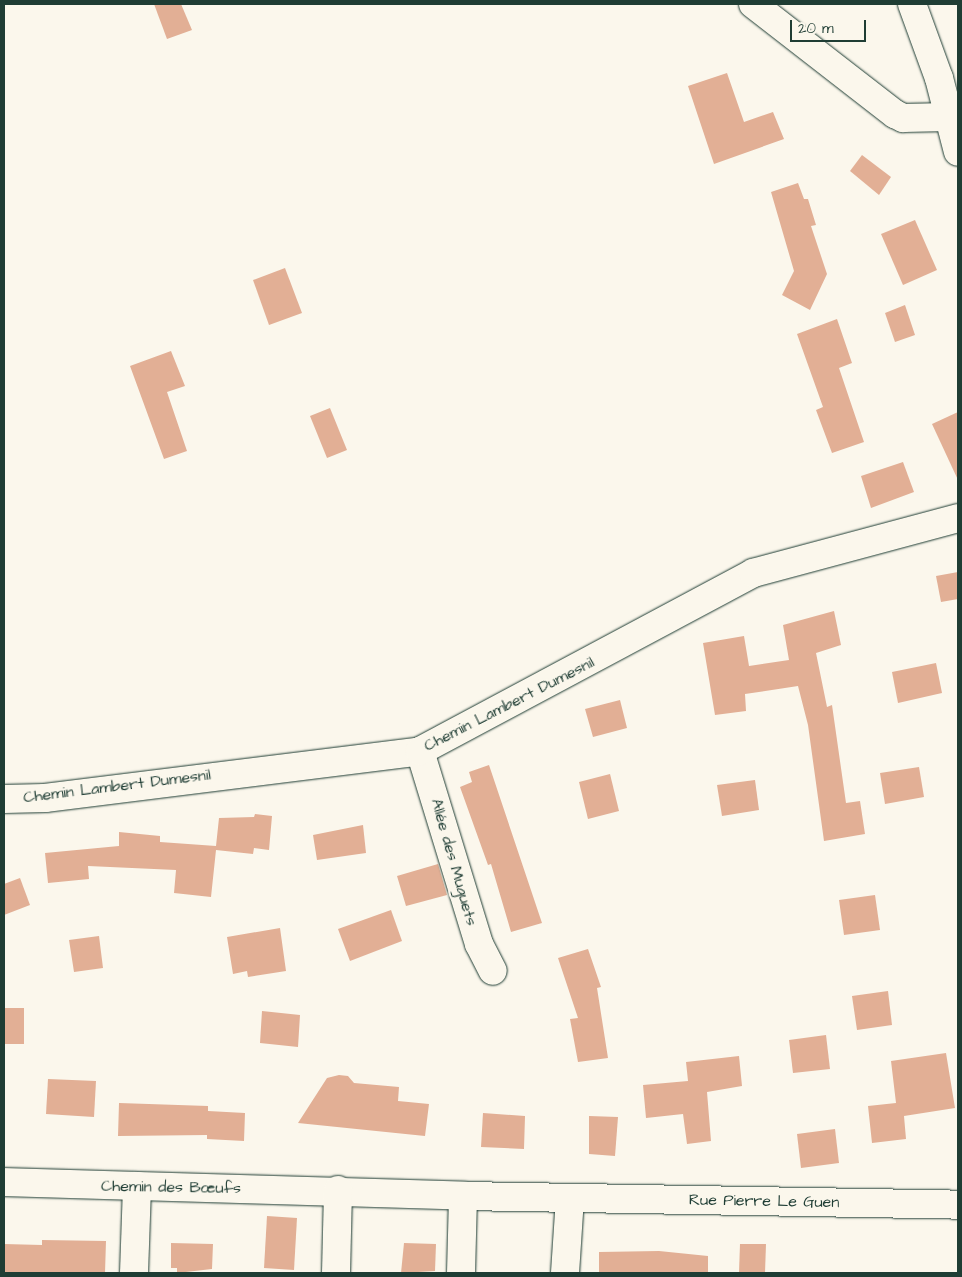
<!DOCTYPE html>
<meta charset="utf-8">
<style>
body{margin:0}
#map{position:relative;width:962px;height:1277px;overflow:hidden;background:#fbf7ec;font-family:"Architects Daughter",sans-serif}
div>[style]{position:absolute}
.building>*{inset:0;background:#e2af95}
.roads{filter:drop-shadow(0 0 1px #1f3d34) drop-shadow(0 0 1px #1f3d34)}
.minor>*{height:28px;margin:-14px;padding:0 14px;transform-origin:14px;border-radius:14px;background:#fbf7ec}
span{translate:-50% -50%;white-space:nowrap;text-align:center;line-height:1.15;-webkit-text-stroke:4.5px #fbf7ec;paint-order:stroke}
.street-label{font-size:16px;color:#1f3d34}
.frame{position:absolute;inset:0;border:5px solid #1f3d34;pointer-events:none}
.scale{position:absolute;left:790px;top:20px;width:76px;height:22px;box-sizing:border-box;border:2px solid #1f3d34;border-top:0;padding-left:6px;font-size:15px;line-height:18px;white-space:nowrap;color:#1f3d34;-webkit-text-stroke:4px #fbf7ec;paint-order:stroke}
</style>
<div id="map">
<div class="building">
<div style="clip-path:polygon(154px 4px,181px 4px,192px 30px,167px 39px)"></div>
<div style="clip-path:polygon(727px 73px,744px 122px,773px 112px,784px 139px,714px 164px,688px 86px)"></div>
<div style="clip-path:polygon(862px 155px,891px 177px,879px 195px,850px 171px)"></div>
<div style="clip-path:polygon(798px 183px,804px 199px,808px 199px,816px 225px,811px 226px,827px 274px,810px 310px,782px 295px,794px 271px,771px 192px)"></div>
<div style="clip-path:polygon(915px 220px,937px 270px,903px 285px,881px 234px)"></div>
<div style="clip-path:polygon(285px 268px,302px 313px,269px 325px,253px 280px)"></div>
<div style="clip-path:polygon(905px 305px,915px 335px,895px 342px,885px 313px)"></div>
<div style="clip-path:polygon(837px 319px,852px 363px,839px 368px,864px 442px,832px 453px,816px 410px,823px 407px,797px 334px)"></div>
<div style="clip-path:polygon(171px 351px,185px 386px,167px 392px,187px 451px,164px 459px,130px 366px)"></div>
<div style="clip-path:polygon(330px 408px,347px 450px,327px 458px,310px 416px)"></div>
<div style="clip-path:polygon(958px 412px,958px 480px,932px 424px)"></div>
<div style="clip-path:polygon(903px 462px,914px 492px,871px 508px,861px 476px)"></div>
<div style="clip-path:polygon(958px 572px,958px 599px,941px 602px,936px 576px)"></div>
<div style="clip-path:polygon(834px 611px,841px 645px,816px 653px,827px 707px,832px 705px,846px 803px,860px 801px,865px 834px,824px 841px,808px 725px,798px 686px,745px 694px,746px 711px,715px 715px,703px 643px,744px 636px,749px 666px,789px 660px,783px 625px)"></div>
<div style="clip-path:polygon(936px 663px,942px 693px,898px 703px,892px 672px)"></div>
<div style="clip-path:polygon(620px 700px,627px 728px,593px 737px,585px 709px)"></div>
<div style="clip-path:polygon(489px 765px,542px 923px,511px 932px,491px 864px,488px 865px,460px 787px,472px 782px,469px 772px)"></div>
<div style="clip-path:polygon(919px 767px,924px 797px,885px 804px,880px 773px)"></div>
<div style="clip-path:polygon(610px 774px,619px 811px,588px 819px,579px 782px)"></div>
<div style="clip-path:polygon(755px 780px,759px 810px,722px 816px,717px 785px)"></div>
<div style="clip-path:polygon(255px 814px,272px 816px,269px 850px,254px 848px,253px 854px,216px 850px,211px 897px,174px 893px,176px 870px,88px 866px,89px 879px,48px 883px,45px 853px,119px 846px,119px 832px,160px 836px,160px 842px,216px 846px,219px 818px,254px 817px)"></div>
<div style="clip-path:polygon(363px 825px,366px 853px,317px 860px,313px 835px)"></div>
<div style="clip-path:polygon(438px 864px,447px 895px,406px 906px,397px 876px)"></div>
<div style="clip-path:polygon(20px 878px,30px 905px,4px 915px,4px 884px)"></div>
<div style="clip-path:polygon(875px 895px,880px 930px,844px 935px,839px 900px)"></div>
<div style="clip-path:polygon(391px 910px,402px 941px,350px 961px,338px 929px)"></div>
<div style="clip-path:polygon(280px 928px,286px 971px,248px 977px,247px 971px,233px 974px,227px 937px)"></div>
<div style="clip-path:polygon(99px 936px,103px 968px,74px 972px,69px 940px)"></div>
<div style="clip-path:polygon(588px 949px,601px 987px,597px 988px,608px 1058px,578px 1062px,570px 1019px,578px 1018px,558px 958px)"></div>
<div style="clip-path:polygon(888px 991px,892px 1025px,857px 1030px,852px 996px)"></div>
<div style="clip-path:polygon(4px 1008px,24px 1008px,24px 1044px,4px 1044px)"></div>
<div style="clip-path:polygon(262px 1011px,300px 1015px,298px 1047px,260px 1043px)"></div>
<div style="clip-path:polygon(826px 1035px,830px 1069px,793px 1073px,789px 1040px)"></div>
<div style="clip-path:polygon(946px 1053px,955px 1108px,904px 1116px,906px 1139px,872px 1143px,868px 1106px,896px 1103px,891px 1061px)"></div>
<div style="clip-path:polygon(739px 1056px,742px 1086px,707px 1092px,711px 1141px,687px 1144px,683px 1114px,646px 1118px,643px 1085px,688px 1081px,686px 1062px)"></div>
<div style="clip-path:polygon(339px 1075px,348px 1076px,354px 1083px,399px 1087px,398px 1101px,429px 1104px,425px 1136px,298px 1123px,327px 1078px)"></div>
<div style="clip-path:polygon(48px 1079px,96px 1081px,94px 1117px,46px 1114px)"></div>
<div style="clip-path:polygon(119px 1103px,208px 1106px,208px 1111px,245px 1113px,244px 1141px,207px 1139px,207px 1135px,118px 1136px)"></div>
<div style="clip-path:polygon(483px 1113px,525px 1116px,524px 1149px,481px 1147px)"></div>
<div style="clip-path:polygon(589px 1116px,618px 1117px,615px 1156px,589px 1154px)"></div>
<div style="clip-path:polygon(835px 1129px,839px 1163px,801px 1168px,797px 1134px)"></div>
<div style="clip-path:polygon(267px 1216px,297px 1218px,294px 1270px,264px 1268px)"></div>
<div style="clip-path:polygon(42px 1240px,106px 1241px,105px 1273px,4px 1273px,4px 1244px,42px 1245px)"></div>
<div style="clip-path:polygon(171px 1243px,213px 1244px,212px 1269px,177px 1273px,177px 1268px,171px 1268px)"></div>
<div style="clip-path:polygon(404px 1243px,436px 1244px,435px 1271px,401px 1273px)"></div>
<div style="clip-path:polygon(740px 1244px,766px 1244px,765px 1273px,739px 1273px)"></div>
<div style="clip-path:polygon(659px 1251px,708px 1256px,708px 1273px,599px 1273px,599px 1252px)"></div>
</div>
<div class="roads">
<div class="minor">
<div style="left:753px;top:4px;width:180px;rotate:37.8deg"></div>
<div style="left:895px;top:114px;width:9px;rotate:27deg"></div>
<div style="left:903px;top:118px;width:45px;rotate:-1.3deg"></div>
<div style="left:912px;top:4px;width:79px;rotate:70deg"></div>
<div style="left:939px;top:78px;width:76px;rotate:75.6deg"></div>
<div style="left:420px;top:751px;width:202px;rotate:73deg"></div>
<div style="left:479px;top:944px;width:30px;rotate:63deg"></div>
<div style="left:4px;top:799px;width:41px;rotate:-1.4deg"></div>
<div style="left:45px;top:798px;width:378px;rotate:-7.1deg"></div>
<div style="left:420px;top:751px;width:378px;rotate:-28.1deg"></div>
<div style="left:753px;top:573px;width:212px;rotate:-15deg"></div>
<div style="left:4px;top:1182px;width:459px;rotate:1.7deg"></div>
<div style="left:463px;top:1196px;width:495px;rotate:1deg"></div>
<div style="left:134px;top:1273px;width:87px;rotate:-88deg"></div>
<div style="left:336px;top:1273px;width:83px;rotate:-88.6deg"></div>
<div style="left:461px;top:1273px;width:77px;rotate:-88.5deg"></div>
<div style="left:565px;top:1273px;width:75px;rotate:-86.2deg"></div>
</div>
</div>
<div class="street-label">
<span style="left:509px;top:704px;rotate:-27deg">Chemin Lambert Dumesnil</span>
<span style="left:117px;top:786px;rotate:-7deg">Chemin Lambert Dumesnil</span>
<span style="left:454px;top:862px;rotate:74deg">Allée des Muguets</span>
<span style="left:171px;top:1187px;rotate:1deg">Chemin des Bœufs</span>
<span style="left:764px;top:1201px;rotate:1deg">Rue Pierre Le Guen</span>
</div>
<div class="frame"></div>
<div class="scale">20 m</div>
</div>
